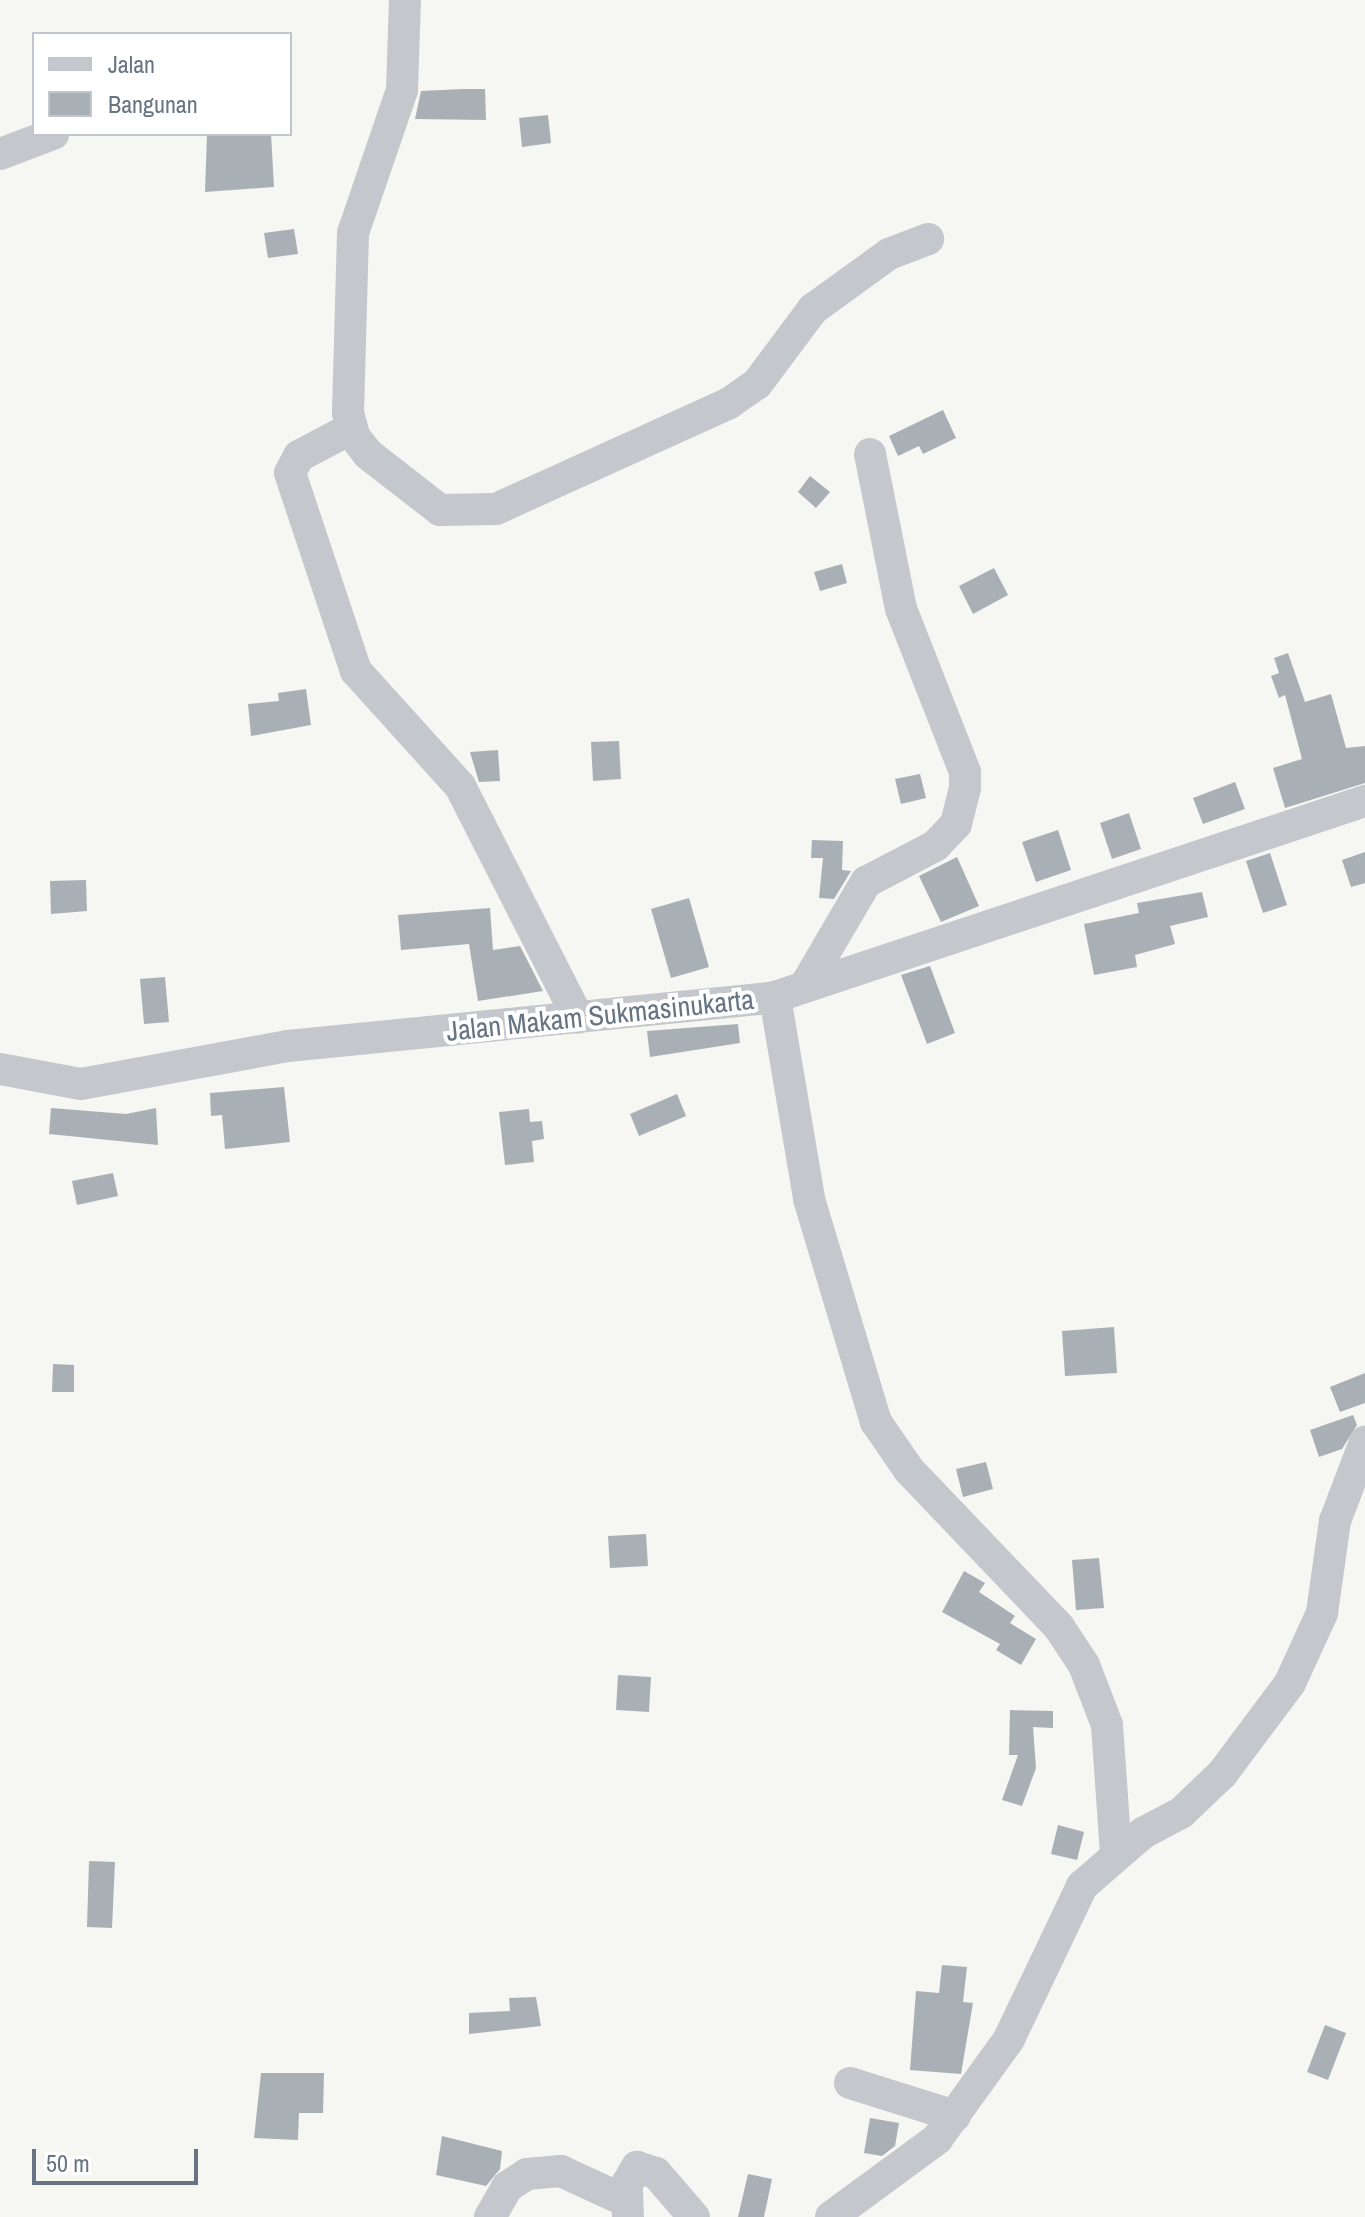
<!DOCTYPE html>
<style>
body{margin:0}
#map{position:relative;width:1365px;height:2217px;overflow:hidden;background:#f6f6f3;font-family:"Archivo Narrow",sans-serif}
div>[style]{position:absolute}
.building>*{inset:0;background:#a9b0b5}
.minor>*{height:32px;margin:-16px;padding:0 16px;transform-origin:16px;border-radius:16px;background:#c4c7cb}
span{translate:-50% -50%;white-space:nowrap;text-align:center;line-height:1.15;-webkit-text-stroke:8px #fff;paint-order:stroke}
.street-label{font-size:28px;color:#667483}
.legend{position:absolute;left:32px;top:32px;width:260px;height:104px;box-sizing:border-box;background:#fff;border:2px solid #c2c7cd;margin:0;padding:10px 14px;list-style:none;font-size:24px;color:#667483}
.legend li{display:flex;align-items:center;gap:16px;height:40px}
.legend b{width:40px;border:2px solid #c2c7cd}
.scale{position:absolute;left:32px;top:2149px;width:166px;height:36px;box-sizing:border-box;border:4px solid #667483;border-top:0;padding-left:10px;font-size:24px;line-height:28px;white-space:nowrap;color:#667483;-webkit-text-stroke:6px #fff;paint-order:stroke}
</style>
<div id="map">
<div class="building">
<div style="clip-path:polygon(463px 89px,485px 89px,486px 120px,415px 119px,421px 91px)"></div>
<div style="clip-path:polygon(548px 115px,551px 143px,522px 147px,519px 118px)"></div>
<div style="clip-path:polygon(207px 134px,271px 134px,274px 187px,205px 192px)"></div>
<div style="clip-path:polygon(294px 229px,298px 254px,268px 258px,264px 233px)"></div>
<div style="clip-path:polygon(943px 410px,956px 438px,923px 454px,919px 446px,898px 456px,889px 436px)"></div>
<div style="clip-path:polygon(810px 476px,830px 492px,816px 508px,798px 492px)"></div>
<div style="clip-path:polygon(842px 564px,847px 583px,820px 591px,814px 572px)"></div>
<div style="clip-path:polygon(994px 568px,1008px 595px,973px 614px,959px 586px)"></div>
<div style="clip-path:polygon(1288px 653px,1305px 702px,1331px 694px,1346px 748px,1365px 746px,1365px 783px,1285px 808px,1273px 768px,1302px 759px,1285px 695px,1279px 698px,1271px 676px,1279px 673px,1274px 658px)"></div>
<div style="clip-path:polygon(306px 689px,311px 725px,251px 736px,248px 704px,279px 701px,278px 693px)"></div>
<div style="clip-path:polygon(619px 741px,621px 779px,593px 781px,591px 742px)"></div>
<div style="clip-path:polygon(498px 750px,500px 781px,479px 782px,470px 752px)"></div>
<div style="clip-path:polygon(920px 774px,926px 798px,901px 804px,895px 779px)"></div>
<div style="clip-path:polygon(1235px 782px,1245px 809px,1203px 824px,1193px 798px)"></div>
<div style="clip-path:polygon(1129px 813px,1141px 849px,1112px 859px,1100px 823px)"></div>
<div style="clip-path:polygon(1058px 830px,1071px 870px,1036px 882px,1022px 842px)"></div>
<div style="clip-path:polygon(812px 840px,843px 841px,842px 870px,851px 871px,834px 899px,819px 898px,823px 858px,811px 858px)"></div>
<div style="clip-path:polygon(1365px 852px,1365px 883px,1351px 887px,1342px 860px)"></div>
<div style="clip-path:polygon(1270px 853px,1287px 905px,1263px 913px,1246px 861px)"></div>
<div style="clip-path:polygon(957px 857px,979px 906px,941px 922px,919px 876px)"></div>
<div style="clip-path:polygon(86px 880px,87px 911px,51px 914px,50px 881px)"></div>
<div style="clip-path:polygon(1202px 892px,1208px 917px,1170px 926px,1175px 944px,1135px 955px,1137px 967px,1094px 975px,1084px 924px,1139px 913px,1137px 903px)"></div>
<div style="clip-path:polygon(689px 898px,709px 967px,671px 978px,651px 909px)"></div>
<div style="clip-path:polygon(490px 908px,493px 950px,520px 946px,543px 991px,478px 1001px,469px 944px,401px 950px,398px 915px)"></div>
<div style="clip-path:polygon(930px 966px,955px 1033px,927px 1044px,901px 975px)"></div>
<div style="clip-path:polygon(165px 977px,169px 1022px,144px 1024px,140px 979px)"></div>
<div style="clip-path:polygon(738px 1024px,740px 1043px,650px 1057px,647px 1031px)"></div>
<div style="clip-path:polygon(284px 1087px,290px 1142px,225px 1149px,222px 1115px,211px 1116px,210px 1093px)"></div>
<div style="clip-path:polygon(677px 1094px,686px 1116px,639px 1136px,630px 1114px)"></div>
<div style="clip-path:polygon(51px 1108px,126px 1114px,156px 1108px,158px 1145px,49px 1134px)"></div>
<div style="clip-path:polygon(529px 1109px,530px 1122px,542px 1121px,544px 1139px,532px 1141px,534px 1162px,505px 1165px,499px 1112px)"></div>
<div style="clip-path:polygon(113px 1173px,118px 1196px,77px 1205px,72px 1181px)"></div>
<div style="clip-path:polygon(1114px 1327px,1117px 1373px,1065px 1376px,1062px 1331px)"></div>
<div style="clip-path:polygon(53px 1364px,74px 1365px,74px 1392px,52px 1392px)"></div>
<div style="clip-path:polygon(1365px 1373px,1365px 1403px,1340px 1412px,1330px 1387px)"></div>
<div style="clip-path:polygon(1353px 1415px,1357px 1425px,1342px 1449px,1319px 1457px,1310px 1430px)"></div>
<div style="clip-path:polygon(986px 1462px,993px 1489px,963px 1497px,956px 1469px)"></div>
<div style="clip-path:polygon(646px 1534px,648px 1566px,610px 1568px,608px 1536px)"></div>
<div style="clip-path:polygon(1099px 1558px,1104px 1608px,1076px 1610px,1072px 1560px)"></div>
<div style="clip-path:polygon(964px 1571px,985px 1583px,979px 1592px,1015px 1616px,1010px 1623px,1036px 1639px,1021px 1665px,996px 1650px,1000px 1644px,942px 1612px)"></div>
<div style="clip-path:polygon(618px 1675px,651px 1677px,649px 1712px,616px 1710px)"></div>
<div style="clip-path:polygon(1010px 1710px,1053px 1711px,1053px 1728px,1033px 1727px,1036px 1768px,1022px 1806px,1002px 1800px,1018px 1755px,1009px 1755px)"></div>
<div style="clip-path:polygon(1058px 1825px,1084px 1832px,1077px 1860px,1051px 1854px)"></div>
<div style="clip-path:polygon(89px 1861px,115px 1862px,112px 1928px,87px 1927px)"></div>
<div style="clip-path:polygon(942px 1965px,967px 1967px,963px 2002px,973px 2003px,961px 2074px,910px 2070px,916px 1991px,939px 1993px)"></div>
<div style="clip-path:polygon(536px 1997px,541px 2026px,469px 2034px,469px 2013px,510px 2011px,509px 1998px)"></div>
<div style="clip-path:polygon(1325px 2025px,1346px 2033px,1328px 2080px,1307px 2072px)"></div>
<div style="clip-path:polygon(261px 2073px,324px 2073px,323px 2113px,299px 2113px,298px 2140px,254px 2138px)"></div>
<div style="clip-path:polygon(870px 2118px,899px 2123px,895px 2146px,882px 2156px,864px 2153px)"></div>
<div style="clip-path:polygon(442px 2136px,502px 2151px,500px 2169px,486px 2186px,436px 2175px)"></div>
<div style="clip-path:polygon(748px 2174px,772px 2179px,764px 2217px,738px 2217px)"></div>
</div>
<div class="minor">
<div style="left:405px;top:0;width:90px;rotate:91.9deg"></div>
<div style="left:402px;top:90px;width:151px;rotate:108.9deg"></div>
<div style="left:353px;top:233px;width:180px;rotate:91.6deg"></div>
<div style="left:348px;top:413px;width:24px;rotate:75deg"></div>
<div style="left:354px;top:436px;width:23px;rotate:52deg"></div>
<div style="left:368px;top:454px;width:91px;rotate:37.9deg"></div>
<div style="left:440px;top:510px;width:56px;rotate:-1deg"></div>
<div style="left:496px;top:509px;width:255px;rotate:-24.4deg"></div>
<div style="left:728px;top:404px;width:35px;rotate:-35deg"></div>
<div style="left:757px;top:384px;width:94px;rotate:-53.3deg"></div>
<div style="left:813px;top:309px;width:94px;rotate:-35.9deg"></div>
<div style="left:889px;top:254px;width:42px;rotate:-21deg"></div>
<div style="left:0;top:154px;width:57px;rotate:-20.7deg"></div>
<div style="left:352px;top:428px;width:60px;rotate:152.2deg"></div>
<div style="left:299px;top:456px;width:19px;rotate:118deg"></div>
<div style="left:290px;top:473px;width:209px;rotate:71.6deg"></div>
<div style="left:356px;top:671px;width:155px;rotate:47.9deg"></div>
<div style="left:460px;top:786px;width:260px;rotate:63deg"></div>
<div style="left:805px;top:986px;width:121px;rotate:-59.6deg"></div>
<div style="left:866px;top:882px;width:78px;rotate:-27.6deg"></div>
<div style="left:935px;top:846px;width:30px;rotate:-46deg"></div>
<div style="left:956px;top:824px;width:37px;rotate:-76deg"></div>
<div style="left:965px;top:788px;width:16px;rotate:-90deg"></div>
<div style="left:965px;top:772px;width:175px;rotate:-111.4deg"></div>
<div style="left:901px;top:609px;width:158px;rotate:-101.3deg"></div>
<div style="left:775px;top:997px;width:205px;rotate:80.4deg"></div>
<div style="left:809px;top:1199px;width:233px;rotate:73.3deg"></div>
<div style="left:876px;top:1422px;width:58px;rotate:55.5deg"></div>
<div style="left:909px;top:1470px;width:217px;rotate:46.3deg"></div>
<div style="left:1059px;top:1627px;width:45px;rotate:56.7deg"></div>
<div style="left:1084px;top:1665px;width:64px;rotate:69deg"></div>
<div style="left:1107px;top:1725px;width:129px;rotate:86deg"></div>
<div style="left:0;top:1069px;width:82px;rotate:10.5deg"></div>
<div style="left:81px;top:1084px;width:210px;rotate:-10.4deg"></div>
<div style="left:288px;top:1046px;width:489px;rotate:-5.7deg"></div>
<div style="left:775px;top:997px;width:622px;rotate:-18.38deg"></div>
<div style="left:850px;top:2083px;width:110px;rotate:17.4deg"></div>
<div style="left:490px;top:2217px;width:34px;rotate:-60deg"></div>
<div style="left:507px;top:2187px;width:24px;rotate:-33deg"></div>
<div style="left:527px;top:2174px;width:34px;rotate:-5deg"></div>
<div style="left:561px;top:2171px;width:72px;rotate:24.8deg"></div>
<div style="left:628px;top:2217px;width:33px;rotate:-92deg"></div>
<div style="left:627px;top:2184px;width:20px;rotate:-60deg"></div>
<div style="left:637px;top:2167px;width:20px;rotate:18deg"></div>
<div style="left:656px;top:2173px;width:58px;rotate:49.2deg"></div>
<div style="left:831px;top:2217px;width:132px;rotate:-36.3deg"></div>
<div style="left:937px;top:2139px;width:123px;rotate:-54.2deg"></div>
<div style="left:1009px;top:2039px;width:170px;rotate:-64.5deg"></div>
<div style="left:1082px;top:1886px;width:81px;rotate:-41deg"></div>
<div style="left:1143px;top:1833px;width:43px;rotate:-27.8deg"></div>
<div style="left:1181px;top:1813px;width:57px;rotate:-43.6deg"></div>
<div style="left:1222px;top:1774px;width:114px;rotate:-53.2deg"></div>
<div style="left:1290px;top:1683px;width:77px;rotate:-65.4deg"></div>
<div style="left:1322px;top:1613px;width:93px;rotate:-82deg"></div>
<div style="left:1335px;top:1521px;width:85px;rotate:-69.2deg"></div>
</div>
<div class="street-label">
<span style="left:600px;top:1015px;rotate:-6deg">Jalan Makam Sukmasinukarta</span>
</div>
<ul class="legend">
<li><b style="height:10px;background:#c4c7cb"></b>Jalan</li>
<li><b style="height:22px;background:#a9b0b5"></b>Bangunan</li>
</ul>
<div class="scale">50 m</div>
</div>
